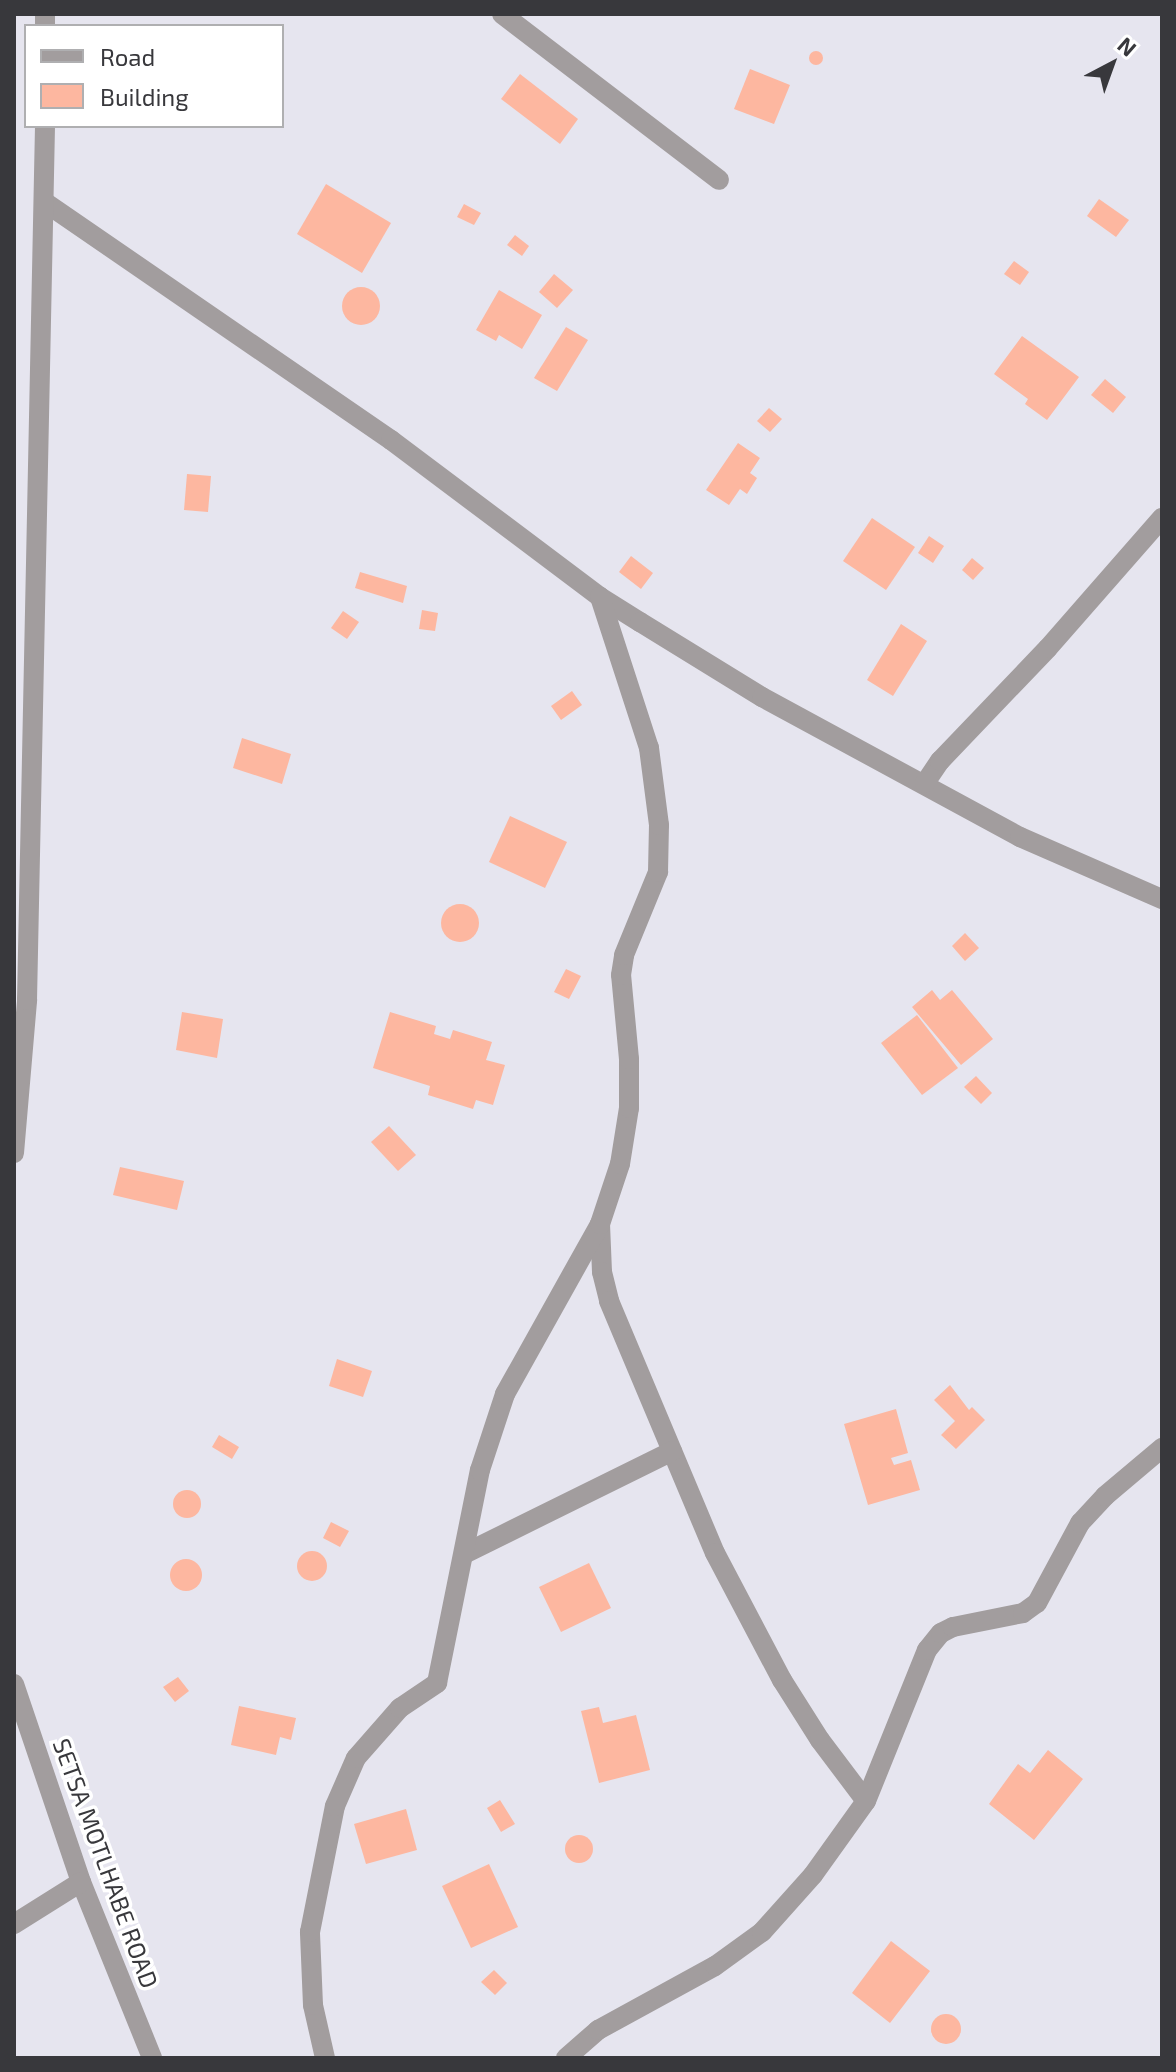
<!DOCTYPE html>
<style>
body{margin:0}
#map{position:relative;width:1176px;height:2072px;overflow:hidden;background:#e6e5ef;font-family:"Exo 2",sans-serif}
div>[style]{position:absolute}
.building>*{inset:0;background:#fdb7a0}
.round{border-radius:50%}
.minor>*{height:20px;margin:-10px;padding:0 10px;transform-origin:10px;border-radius:10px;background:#a29d9e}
span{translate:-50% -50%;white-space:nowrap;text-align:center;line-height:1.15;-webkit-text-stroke:7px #fff;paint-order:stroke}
.street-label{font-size:24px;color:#38383c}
.frame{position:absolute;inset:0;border:16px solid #38383c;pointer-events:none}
.legend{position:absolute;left:24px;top:24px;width:260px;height:104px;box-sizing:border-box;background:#fff;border:2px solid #afafb1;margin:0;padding:10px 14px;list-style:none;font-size:24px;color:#38383c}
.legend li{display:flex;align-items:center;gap:16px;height:40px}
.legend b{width:40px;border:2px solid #afafb1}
.north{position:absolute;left:1072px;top:24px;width:80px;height:80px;-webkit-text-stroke:6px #fff;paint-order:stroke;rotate:41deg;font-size:22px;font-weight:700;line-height:32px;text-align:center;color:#38383c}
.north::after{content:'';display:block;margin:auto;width:28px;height:36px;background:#38383c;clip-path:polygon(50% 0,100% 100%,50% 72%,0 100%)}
</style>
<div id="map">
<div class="building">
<div class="round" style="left:809px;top:51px;width:14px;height:14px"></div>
<div style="clip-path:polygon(750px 69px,790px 85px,774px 124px,734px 109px)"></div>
<div style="clip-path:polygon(520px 74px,578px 119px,560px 144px,501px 99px)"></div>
<div style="clip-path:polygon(326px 184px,391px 223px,362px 273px,297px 234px)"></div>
<div style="clip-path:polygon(1099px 199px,1129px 220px,1116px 237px,1087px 216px)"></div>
<div style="clip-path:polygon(464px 204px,481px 213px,474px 225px,457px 217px)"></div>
<div style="clip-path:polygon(515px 235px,529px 246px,522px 256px,507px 245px)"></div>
<div style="clip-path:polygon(1014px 261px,1029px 272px,1020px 285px,1004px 274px)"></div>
<div style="clip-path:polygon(554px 274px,573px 290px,557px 308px,539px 292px)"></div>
<div class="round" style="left:342px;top:287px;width:38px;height:38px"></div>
<div style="clip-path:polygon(499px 290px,542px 315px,522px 349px,499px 335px,496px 341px,476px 330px)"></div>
<div style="clip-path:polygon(566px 327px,588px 340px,557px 391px,534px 378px)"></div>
<div style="clip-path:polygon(1022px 336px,1079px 377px,1047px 420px,1025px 404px,1028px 399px,994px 374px)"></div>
<div style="clip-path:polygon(1105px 379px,1126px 397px,1113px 413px,1091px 395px)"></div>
<div style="clip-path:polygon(769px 408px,782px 419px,770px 432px,757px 421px)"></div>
<div style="clip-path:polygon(738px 443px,760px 458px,750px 473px,757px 478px,747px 494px,740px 489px,729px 505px,706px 490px)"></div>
<div style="clip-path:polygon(187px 474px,211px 476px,208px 512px,184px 510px)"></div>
<div style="clip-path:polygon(872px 518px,915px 547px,886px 590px,843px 561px)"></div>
<div style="clip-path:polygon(929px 536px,944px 546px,933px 563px,918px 553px)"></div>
<div style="clip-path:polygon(631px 556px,653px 573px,641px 589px,619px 572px)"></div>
<div style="clip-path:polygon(972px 558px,984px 568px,973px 580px,962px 570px)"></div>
<div style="clip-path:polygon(360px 572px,407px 586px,403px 603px,355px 588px)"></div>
<div style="clip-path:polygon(422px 610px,438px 613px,435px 631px,419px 629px)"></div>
<div style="clip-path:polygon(343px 611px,359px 622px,347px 639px,331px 628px)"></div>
<div style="clip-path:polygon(901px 624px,927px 641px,893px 696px,867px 680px)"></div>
<div style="clip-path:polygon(572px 691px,582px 705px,561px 720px,551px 706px)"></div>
<div style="clip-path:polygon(242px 738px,291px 754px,282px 784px,233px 768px)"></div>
<div style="clip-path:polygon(510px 816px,567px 842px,545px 888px,489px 862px)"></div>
<div class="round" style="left:441px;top:904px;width:38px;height:38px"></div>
<div style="clip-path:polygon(965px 933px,979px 948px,965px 961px,952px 946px)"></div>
<div style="clip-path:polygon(566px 969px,581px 976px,569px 999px,554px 992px)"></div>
<div style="clip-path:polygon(932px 990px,940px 1000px,952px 990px,993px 1039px,961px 1065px,912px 1007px)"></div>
<div style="clip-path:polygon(182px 1012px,223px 1019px,217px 1058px,176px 1050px)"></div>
<div style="clip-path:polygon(390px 1012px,436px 1026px,434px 1034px,450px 1039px,453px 1030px,492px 1042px,486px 1060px,505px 1065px,493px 1105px,476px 1100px,473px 1109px,428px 1095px,430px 1086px,373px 1068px)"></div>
<div style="clip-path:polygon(917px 1015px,958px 1068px,922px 1095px,881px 1043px)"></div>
<div style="clip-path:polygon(976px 1076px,992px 1093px,981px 1104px,964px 1087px)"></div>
<div style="clip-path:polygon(389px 1126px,416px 1155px,398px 1171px,371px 1142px)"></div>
<div style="clip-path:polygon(120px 1167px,184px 1181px,177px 1210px,113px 1195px)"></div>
<div style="clip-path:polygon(337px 1359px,372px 1371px,363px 1397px,329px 1386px)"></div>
<div style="clip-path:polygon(950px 1385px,969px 1410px,972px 1407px,985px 1420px,956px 1449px,941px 1435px,955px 1421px,934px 1400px)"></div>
<div style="clip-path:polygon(896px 1409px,908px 1453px,891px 1458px,894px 1465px,911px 1460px,920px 1490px,868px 1505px,844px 1424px)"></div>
<div style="clip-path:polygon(219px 1435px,239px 1447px,232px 1459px,212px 1447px)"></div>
<div class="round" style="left:173px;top:1490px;width:28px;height:28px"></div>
<div style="clip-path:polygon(331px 1522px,349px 1531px,340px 1547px,323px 1538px)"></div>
<div class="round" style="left:297px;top:1551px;width:30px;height:30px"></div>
<div class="round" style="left:170px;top:1559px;width:32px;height:32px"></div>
<div style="clip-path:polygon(589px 1563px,611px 1608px,561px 1632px,539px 1587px)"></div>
<div style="clip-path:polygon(178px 1677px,189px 1691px,175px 1702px,163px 1687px)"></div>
<div style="clip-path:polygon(239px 1706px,296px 1718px,291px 1740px,280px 1737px,276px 1755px,231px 1745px)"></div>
<div style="clip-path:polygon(599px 1707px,603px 1723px,636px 1715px,650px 1770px,599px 1783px,581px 1711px)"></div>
<div style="clip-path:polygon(1048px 1750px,1083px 1779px,1034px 1840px,989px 1804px,1018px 1764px,1030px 1773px)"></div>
<div style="clip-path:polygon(500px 1800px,515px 1824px,501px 1832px,487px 1808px)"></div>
<div style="clip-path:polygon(406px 1809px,417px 1850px,366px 1864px,354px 1824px)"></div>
<div class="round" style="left:565px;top:1835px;width:28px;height:28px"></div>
<div style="clip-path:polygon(489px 1864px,518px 1927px,471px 1948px,442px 1886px)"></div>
<div style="clip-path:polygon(891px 1941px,930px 1971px,890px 2023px,852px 1993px)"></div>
<div style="clip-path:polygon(494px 1970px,507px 1983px,495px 1995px,481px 1982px)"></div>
<div class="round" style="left:931px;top:2014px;width:30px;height:30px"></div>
</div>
<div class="minor">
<div style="left:45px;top:14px;width:12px;rotate:90deg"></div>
<div style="left:502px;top:14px;width:273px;rotate:37.4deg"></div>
<div style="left:46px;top:203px;width:419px;rotate:34.5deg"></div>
<div style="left:391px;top:440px;width:261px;rotate:36.9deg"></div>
<div style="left:600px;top:597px;width:47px;rotate:32deg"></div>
<div style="left:640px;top:622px;width:143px;rotate:31.6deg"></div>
<div style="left:762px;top:697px;width:294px;rotate:28.5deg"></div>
<div style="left:1020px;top:837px;width:155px;rotate:23.6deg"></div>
<div style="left:925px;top:783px;width:27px;rotate:-56deg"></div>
<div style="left:940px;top:761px;width:156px;rotate:-46.3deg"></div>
<div style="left:1048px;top:648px;width:173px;rotate:-48.8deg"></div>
<div style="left:14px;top:1153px;width:154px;rotate:-85.1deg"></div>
<div style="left:27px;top:1000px;width:874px;rotate:-88.82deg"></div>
<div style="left:600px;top:1224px;width:48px;rotate:87.6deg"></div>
<div style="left:602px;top:1272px;width:30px;rotate:76deg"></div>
<div style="left:609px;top:1301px;width:273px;rotate:67.2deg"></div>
<div style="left:715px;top:1553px;width:144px;rotate:62.2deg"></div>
<div style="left:782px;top:1680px;width:71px;rotate:57.7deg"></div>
<div style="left:820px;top:1740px;width:76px;rotate:53deg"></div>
<div style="left:464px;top:1554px;width:232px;rotate:-26.3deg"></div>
<div style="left:14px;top:1684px;width:209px;rotate:71.3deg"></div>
<div style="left:81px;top:1882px;width:190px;rotate:68deg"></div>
<div style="left:14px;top:1924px;width:79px;rotate:-32.1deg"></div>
<div style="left:325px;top:2058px;width:54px;rotate:-102.8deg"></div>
<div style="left:313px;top:2005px;width:73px;rotate:-92.4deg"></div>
<div style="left:310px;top:1932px;width:128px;rotate:-78.8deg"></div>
<div style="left:335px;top:1806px;width:52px;rotate:-66.4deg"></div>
<div style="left:356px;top:1758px;width:67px;rotate:-48.7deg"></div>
<div style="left:400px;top:1708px;width:45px;rotate:-34deg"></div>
<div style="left:437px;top:1683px;width:217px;rotate:-78.6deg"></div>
<div style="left:480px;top:1470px;width:80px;rotate:-71.8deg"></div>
<div style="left:505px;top:1394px;width:195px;rotate:-60.8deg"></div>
<div style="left:600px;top:1224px;width:63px;rotate:-71.6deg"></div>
<div style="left:620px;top:1164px;width:57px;rotate:-80.9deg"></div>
<div style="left:629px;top:1108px;width:49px;rotate:-90deg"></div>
<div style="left:629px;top:1059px;width:84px;rotate:-95.4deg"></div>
<div style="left:621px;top:975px;width:20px;rotate:-81deg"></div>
<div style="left:624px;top:955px;width:90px;rotate:-67.7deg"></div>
<div style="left:658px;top:872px;width:47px;rotate:-88.8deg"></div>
<div style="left:659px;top:825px;width:78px;rotate:-97.4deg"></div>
<div style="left:649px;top:748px;width:159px;rotate:-108deg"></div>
<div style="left:566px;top:2058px;width:43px;rotate:-41.2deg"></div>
<div style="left:598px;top:2030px;width:133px;rotate:-28.7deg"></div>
<div style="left:715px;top:1966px;width:58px;rotate:-35.9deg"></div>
<div style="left:762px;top:1932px;width:76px;rotate:-48.2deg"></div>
<div style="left:813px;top:1875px;width:91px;rotate:-54.4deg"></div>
<div style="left:866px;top:1801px;width:163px;rotate:-68deg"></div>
<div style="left:927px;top:1650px;width:22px;rotate:-51deg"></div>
<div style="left:941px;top:1633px;width:13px;rotate:-27deg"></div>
<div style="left:953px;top:1627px;width:71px;rotate:-11.3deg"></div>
<div style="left:1023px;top:1613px;width:17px;rotate:-36deg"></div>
<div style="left:1037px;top:1603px;width:91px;rotate:-61.7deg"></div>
<div style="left:1080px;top:1523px;width:37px;rotate:-47deg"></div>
<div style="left:1105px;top:1496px;width:75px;rotate:-40.1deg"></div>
</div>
<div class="street-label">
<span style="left:106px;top:1863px;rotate:70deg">SETSA MOTLHABE ROAD</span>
</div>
<div class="frame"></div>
<ul class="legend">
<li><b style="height:10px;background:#a29d9e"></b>Road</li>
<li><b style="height:22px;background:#fdb7a0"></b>Building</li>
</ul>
<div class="north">N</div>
</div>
